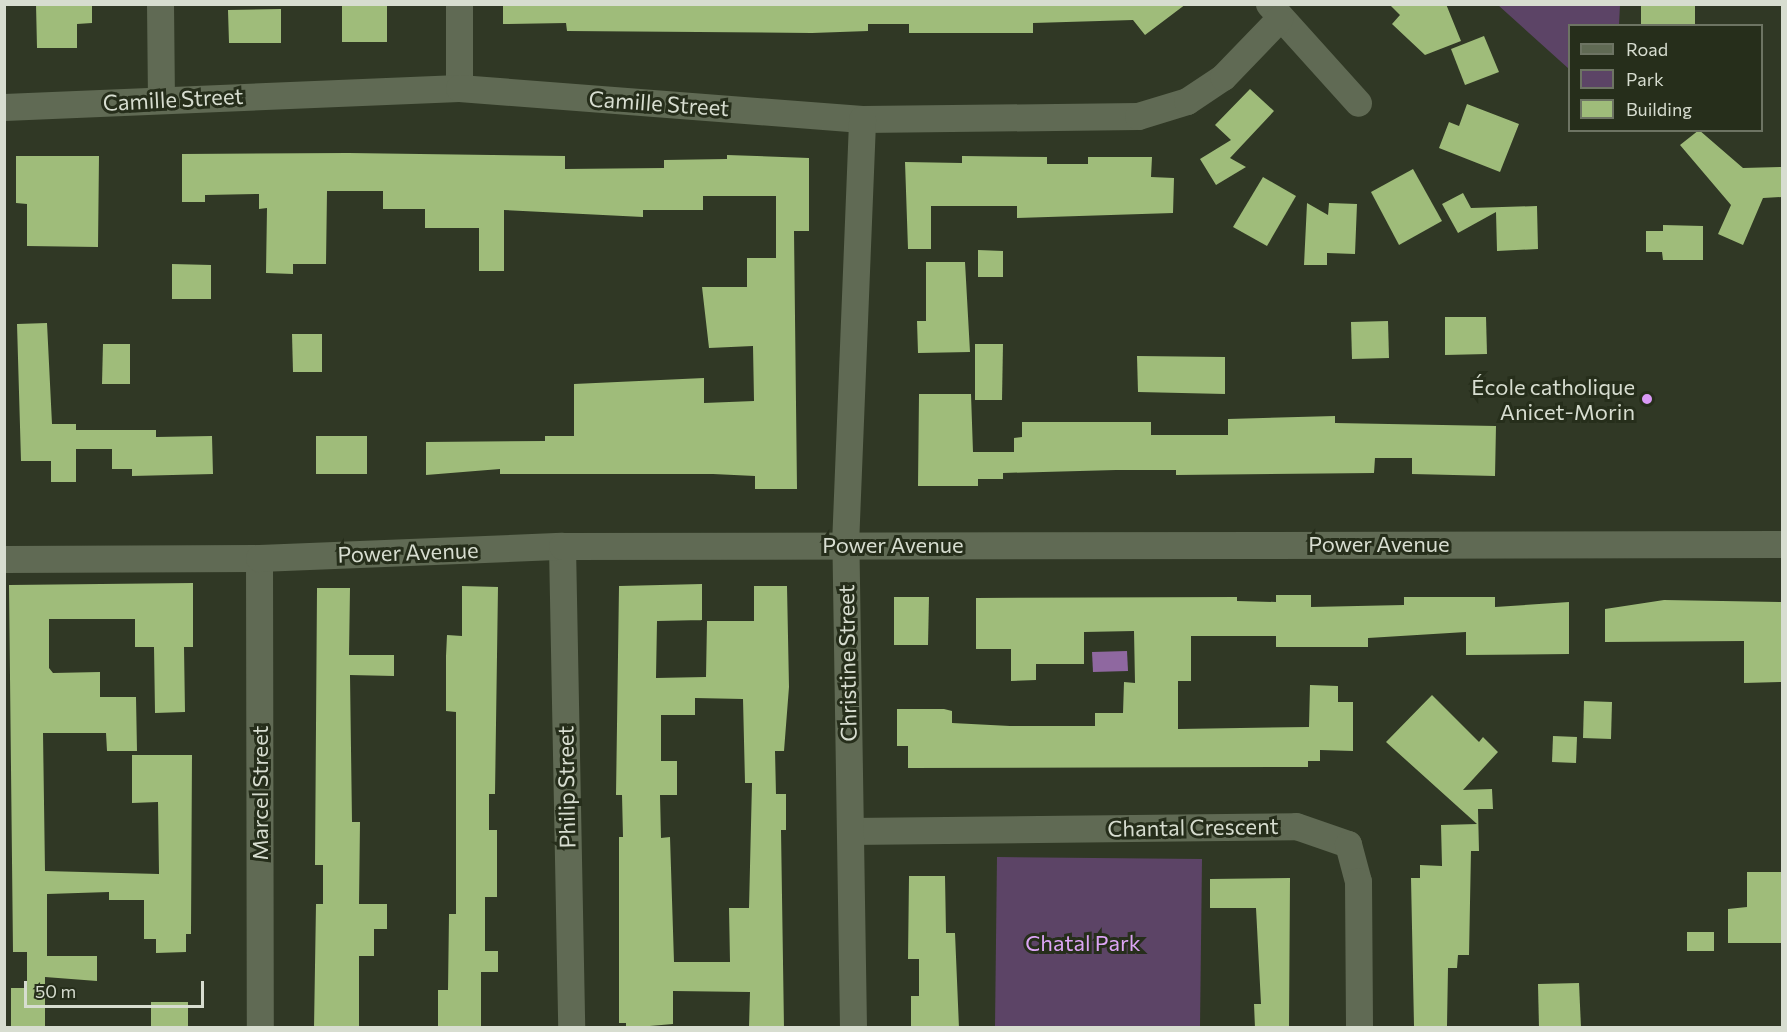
<!DOCTYPE html>
<meta charset="utf-8">
<style>
body{margin:0}
#map{position:relative;width:1787px;height:1032px;overflow:hidden;background:#303825;font-family:Commissioner,sans-serif}
div>[style]{position:absolute}
.green>*{inset:0;background:#5c4466}
.water>*{inset:0;background:#8f68a0}
.building>*{inset:0;background:#9fbc7a}
.minor>*{height:27px;margin:-13.5px;padding:0 13.5px;transform-origin:13.5px;border-radius:13.5px;background:#606a54}
.dots>*{width:16px;height:16px;translate:-50% -50%;box-sizing:border-box;border:3px solid #262e1b;border-radius:50%}
span{translate:-50% -50%;white-space:nowrap;text-align:center;line-height:1.15;-webkit-text-stroke:6px #262e1b;paint-order:stroke}
.street-label{font-size:22px;color:#d7ddd0}
.poi-label{font-size:22px;color:#d7ddd0}
.right{translate:-100% -50%;text-align:right}
.park-label{font-size:22px;color:#dca5f5}
.frame{position:absolute;inset:0;border:6px solid #d7ddd0;pointer-events:none}
.legend{position:absolute;left:1568px;top:24px;width:195px;height:108px;box-sizing:border-box;background:#262e1b;border:2px solid #6d7463;margin:0;padding:8px 10px;list-style:none;font-size:18px;color:#d7ddd0}
.legend li{display:flex;align-items:center;gap:12px;height:30px}
.legend b{width:30px;border:2px solid #6d7463}
.scale{position:absolute;left:24px;top:981px;width:180px;height:27px;box-sizing:border-box;border:3px solid #d7ddd0;border-top:0;padding-left:8px;font-size:18px;line-height:21px;white-space:nowrap;color:#d7ddd0;-webkit-text-stroke:4px #262e1b;paint-order:stroke}
</style>
<div id="map">
<div class="green">
<div style="clip-path:polygon(1498px 5px,1620px 5px,1619px 25px,1570px 26px,1569px 69px)"></div>
<div style="clip-path:polygon(997px 857px,1202px 859px,1200px 1027px,995px 1027px)"></div>
</div>
<div class="water">
<div style="clip-path:polygon(1127px 651px,1128px 671px,1093px 672px,1092px 652px)"></div>
</div>
<div class="building">
<div style="clip-path:polygon(36px 4px,92px 4px,92px 23px,77px 24px,77px 48px,37px 48px)"></div>
<div style="clip-path:polygon(342px 4px,387px 4px,387px 42px,342px 42px)"></div>
<div style="clip-path:polygon(503px 4px,1186px 4px,1145px 35px,1133px 20px,1033px 23px,1033px 33px,909px 33px,909px 24px,868px 24px,868px 31px,812px 33px,567px 31px,566px 23px,503px 24px)"></div>
<div style="clip-path:polygon(1389px 4px,1446px 4px,1461px 41px,1425px 55px,1392px 24px,1400px 15px)"></div>
<div style="clip-path:polygon(1641px 4px,1695px 4px,1695px 26px,1641px 26px)"></div>
<div style="clip-path:polygon(281px 9px,281px 43px,229px 43px,228px 10px)"></div>
<div style="clip-path:polygon(1484px 36px,1499px 72px,1465px 85px,1451px 49px)"></div>
<div style="clip-path:polygon(1250px 89px,1274px 111px,1230px 158px,1246px 167px,1216px 185px,1200px 159px,1231px 140px,1215px 125px)"></div>
<div style="clip-path:polygon(1467px 104px,1519px 124px,1500px 172px,1439px 148px,1449px 122px,1459px 126px)"></div>
<div style="clip-path:polygon(1699px 130px,1743px 168px,1782px 167px,1782px 197px,1763px 198px,1743px 245px,1718px 234px,1731px 205px,1680px 145px)"></div>
<div style="clip-path:polygon(348px 153px,565px 156px,565px 169px,664px 168px,664px 160px,727px 159px,727px 155px,809px 158px,809px 231px,794px 231px,797px 489px,755px 489px,755px 476px,713px 474px,500px 474px,500px 469px,426px 475px,426px 442px,545px 441px,545px 436px,574px 436px,574px 384px,704px 378px,704px 403px,754px 401px,753px 346px,709px 348px,702px 287px,747px 287px,747px 258px,776px 258px,776px 196px,703px 196px,703px 210px,643px 210px,643px 217px,504px 210px,504px 271px,479px 271px,479px 228px,425px 228px,425px 209px,383px 209px,383px 191px,327px 191px,326px 264px,293px 264px,293px 274px,266px 273px,267px 208px,259px 209px,259px 194px,205px 195px,205px 202px,182px 202px,182px 154px)"></div>
<div style="clip-path:polygon(16px 156px,99px 156px,98px 247px,27px 246px,27px 204px,16px 203px)"></div>
<div style="clip-path:polygon(962px 156px,1047px 157px,1047px 164px,1088px 164px,1088px 157px,1152px 157px,1151px 177px,1174px 178px,1173px 213px,1017px 218px,1017px 206px,931px 206px,931px 249px,908px 249px,905px 162px,962px 163px)"></div>
<div style="clip-path:polygon(1413px 169px,1442px 221px,1399px 245px,1371px 192px)"></div>
<div style="clip-path:polygon(1263px 177px,1296px 196px,1267px 246px,1233px 227px)"></div>
<div style="clip-path:polygon(1463px 193px,1471px 208px,1537px 206px,1538px 249px,1497px 251px,1496px 212px,1458px 233px,1442px 204px)"></div>
<div style="clip-path:polygon(1307px 203px,1328px 215px,1329px 203px,1357px 204px,1355px 254px,1327px 253px,1327px 265px,1304px 265px)"></div>
<div style="clip-path:polygon(1663px 225px,1703px 226px,1703px 260px,1663px 260px,1662px 252px,1646px 252px,1646px 231px,1663px 231px)"></div>
<div style="clip-path:polygon(978px 250px,1003px 251px,1003px 277px,978px 277px)"></div>
<div style="clip-path:polygon(926px 262px,965px 262px,970px 352px,918px 353px,917px 321px,926px 321px)"></div>
<div style="clip-path:polygon(172px 264px,211px 265px,211px 299px,172px 299px)"></div>
<div style="clip-path:polygon(1445px 317px,1486px 317px,1487px 354px,1445px 355px)"></div>
<div style="clip-path:polygon(1388px 321px,1389px 358px,1352px 359px,1351px 322px)"></div>
<div style="clip-path:polygon(47px 323px,52px 424px,76px 424px,76px 430px,156px 430px,156px 437px,212px 436px,213px 474px,132px 476px,132px 469px,112px 469px,112px 449px,76px 449px,76px 482px,51px 482px,51px 461px,21px 461px,17px 324px)"></div>
<div style="clip-path:polygon(292px 334px,322px 334px,322px 372px,293px 372px)"></div>
<div style="clip-path:polygon(103px 344px,130px 344px,130px 384px,102px 384px)"></div>
<div style="clip-path:polygon(975px 344px,1003px 344px,1002px 400px,975px 400px)"></div>
<div style="clip-path:polygon(1137px 356px,1225px 357px,1225px 394px,1138px 392px)"></div>
<div style="clip-path:polygon(919px 394px,971px 394px,973px 452px,1014px 452px,1014px 438px,1022px 437px,1022px 422px,1151px 422px,1151px 435px,1228px 435px,1228px 419px,1335px 416px,1335px 423px,1496px 426px,1495px 476px,1412px 474px,1412px 458px,1375px 458px,1374px 473px,1176px 475px,1176px 470px,1116px 470px,1003px 473px,1003px 479px,978px 479px,978px 486px,918px 486px)"></div>
<div style="clip-path:polygon(316px 436px,367px 436px,367px 474px,316px 474px)"></div>
<div style="clip-path:polygon(193px 583px,193px 647px,184px 647px,185px 712px,155px 713px,154px 647px,135px 647px,135px 619px,49px 619px,49px 668px,53px 673px,100px 672px,100px 697px,136px 697px,137px 751px,107px 751px,106px 733px,43px 733px,45px 871px,159px 874px,158px 802px,132px 803px,132px 755px,192px 755px,191px 934px,186px 934px,186px 952px,156px 953px,156px 939px,144px 939px,144px 900px,109px 900px,109px 892px,47px 894px,47px 956px,97px 956px,97px 981px,45px 977px,45px 1028px,11px 1028px,11px 988px,27px 988px,27px 952px,13px 952px,9px 585px)"></div>
<div style="clip-path:polygon(evenodd,702px 584px,702px 620px,657px 621px,656px 678px,706px 677px,707px 621px,754px 621px,754px 586px,787px 586px,789px 687px,784px 751px,775px 751px,776px 794px,786px 794px,786px 830px,781px 830px,784px 1028px,749px 1028px,750px 992px,673px 991px,673px 1024px,626px 1028px,626px 1023px,619px 1023px,619px 837px,623px 837px,622px 795px,616px 795px,619px 586px,702px 584px,695px 698px,743px 699px,745px 783px,752px 783px,749px 908px,729px 908px,730px 962px,674px 962px,670px 837px,661px 838px,660px 795px,677px 795px,677px 761px,661px 761px,661px 715px,695px 715px,695px 698px)"></div>
<div style="clip-path:polygon(462px 586px,498px 587px,495px 794px,489px 794px,489px 830px,497px 830px,497px 897px,485px 897px,485px 951px,498px 951px,498px 972px,481px 972px,481px 1028px,438px 1028px,438px 990px,448px 990px,449px 914px,456px 914px,456px 712px,446px 711px,446px 656px,447px 635px,462px 636px)"></div>
<div style="clip-path:polygon(317px 588px,350px 588px,349px 655px,394px 655px,394px 676px,350px 675px,352px 822px,360px 822px,359px 904px,387px 904px,387px 929px,374px 929px,374px 956px,359px 956px,359px 1028px,314px 1028px,316px 904px,323px 904px,323px 865px,315px 865px)"></div>
<div style="clip-path:polygon(1276px 595px,1311px 595px,1311px 607px,1404px 605px,1404px 597px,1495px 597px,1495px 607px,1569px 602px,1569px 654px,1466px 655px,1466px 632px,1368px 638px,1368px 647px,1276px 647px,1276px 636px,1191px 636px,1191px 681px,1178px 681px,1178px 729px,1309px 727px,1310px 685px,1338px 686px,1338px 702px,1353px 702px,1353px 751px,1320px 750px,1320px 761px,1308px 761px,1308px 767px,908px 768px,908px 746px,897px 746px,897px 709px,944px 709px,952px 711px,952px 723px,1010px 726px,1095px 726px,1095px 713px,1123px 713px,1124px 682px,1135px 683px,1134px 631px,1084px 632px,1084px 664px,1036px 664px,1036px 680px,1011px 681px,1011px 649px,976px 649px,976px 598px,1237px 597px,1237px 601px,1276px 602px)"></div>
<div style="clip-path:polygon(894px 597px,929px 597px,928px 645px,894px 645px)"></div>
<div style="clip-path:polygon(1664px 600px,1782px 602px,1782px 682px,1744px 683px,1744px 641px,1605px 642px,1605px 609px)"></div>
<div style="clip-path:polygon(1432px 695px,1479px 742px,1483px 737px,1498px 752px,1463px 790px,1492px 789px,1493px 809px,1478px 809px,1479px 851px,1471px 851px,1469px 955px,1458px 955px,1457px 968px,1448px 968px,1447px 1026px,1414px 1026px,1411px 878px,1420px 878px,1420px 865px,1442px 866px,1441px 825px,1477px 824px,1386px 742px)"></div>
<div style="clip-path:polygon(1584px 701px,1612px 702px,1611px 739px,1583px 738px)"></div>
<div style="clip-path:polygon(1553px 736px,1577px 737px,1576px 763px,1552px 762px)"></div>
<div style="clip-path:polygon(1747px 872px,1782px 872px,1782px 943px,1728px 943px,1728px 909px,1747px 907px)"></div>
<div style="clip-path:polygon(909px 876px,945px 876px,946px 933px,955px 933px,959px 1028px,911px 1028px,911px 996px,919px 996px,919px 959px,908px 959px)"></div>
<div style="clip-path:polygon(1290px 878px,1289px 1028px,1255px 1028px,1254px 1004px,1261px 1004px,1256px 908px,1210px 908px,1210px 879px)"></div>
<div style="clip-path:polygon(1687px 932px,1714px 932px,1714px 951px,1687px 951px)"></div>
<div style="clip-path:polygon(1579px 983px,1581px 1028px,1539px 1028px,1538px 984px)"></div>
<div style="clip-path:polygon(151px 1002px,188px 1002px,188px 1028px,151px 1028px)"></div>
</div>
<div class="minor">
<div style="left:160px;top:4px;width:95px;rotate:89.4deg"></div>
<div style="left:1269px;top:4px;width:133px;rotate:48deg"></div>
<div style="left:459px;top:88px;width:84px;rotate:-90deg"></div>
<div style="left:4px;top:107px;width:455px;rotate:-2.4deg"></div>
<div style="left:459px;top:88px;width:404px;rotate:4.4deg"></div>
<div style="left:862px;top:119px;width:276px;rotate:-0.6deg"></div>
<div style="left:1138px;top:116px;width:51px;rotate:-17deg"></div>
<div style="left:1187px;top:101px;width:43px;rotate:-33.7deg"></div>
<div style="left:1223px;top:77px;width:81px;rotate:-46deg"></div>
<div style="left:562px;top:546px;width:482px;rotate:88.9deg"></div>
<div style="left:259px;top:558px;width:470px;rotate:89.9deg"></div>
<div style="left:4px;top:559px;width:255px;rotate:-0.2deg"></div>
<div style="left:259px;top:558px;width:303px;rotate:-2.3deg"></div>
<div style="left:562px;top:546px;width:1220px;rotate:-0.09deg"></div>
<div style="left:850px;top:831px;width:446px;rotate:-0.6deg"></div>
<div style="left:1296px;top:826px;width:55px;rotate:19.1deg"></div>
<div style="left:1348px;top:844px;width:38px;rotate:75deg"></div>
<div style="left:1358px;top:881px;width:147px;rotate:89.6deg"></div>
<div style="left:853px;top:1028px;width:483px;rotate:-90.9deg"></div>
<div style="left:845px;top:545px;width:426px;rotate:-87.7deg"></div>
</div>
<div class="dots">
<div style="left:1647px;top:399px;background:#da9af6"></div>
</div>
<div class="street-label">
<span style="left:173px;top:99px;rotate:-3deg">Camille Street</span>
<span style="left:659px;top:103px;rotate:4deg">Camille Street</span>
<span style="left:1379px;top:544px">Power Avenue</span>
<span style="left:893px;top:545px">Power Avenue</span>
<span style="left:408px;top:552px;rotate:-2deg">Power Avenue</span>
<span style="left:847px;top:663px;rotate:-91deg">Christine Street</span>
<span style="left:566px;top:787px;rotate:-91deg">Philip Street</span>
<span style="left:260px;top:793px;rotate:-90deg">Marcel Street</span>
<span style="left:1193px;top:827px;rotate:-1deg">Chantal Crescent</span>
</div>
<div class="poi-label">
<span class="right" style="left:1635px;top:399px">École catholique<br>Anicet-Morin</span>
</div>
<div class="park-label">
<span style="left:1083px;top:943px">Chatal Park</span>
</div>
<div class="frame"></div>
<ul class="legend">
<li><b style="height:8px;background:#606a54"></b>Road</li>
<li><b style="height:16px;background:#5c4466"></b>Park</li>
<li><b style="height:16px;background:#9fbc7a"></b>Building</li>
</ul>
<div class="scale">50 m</div>
</div>
